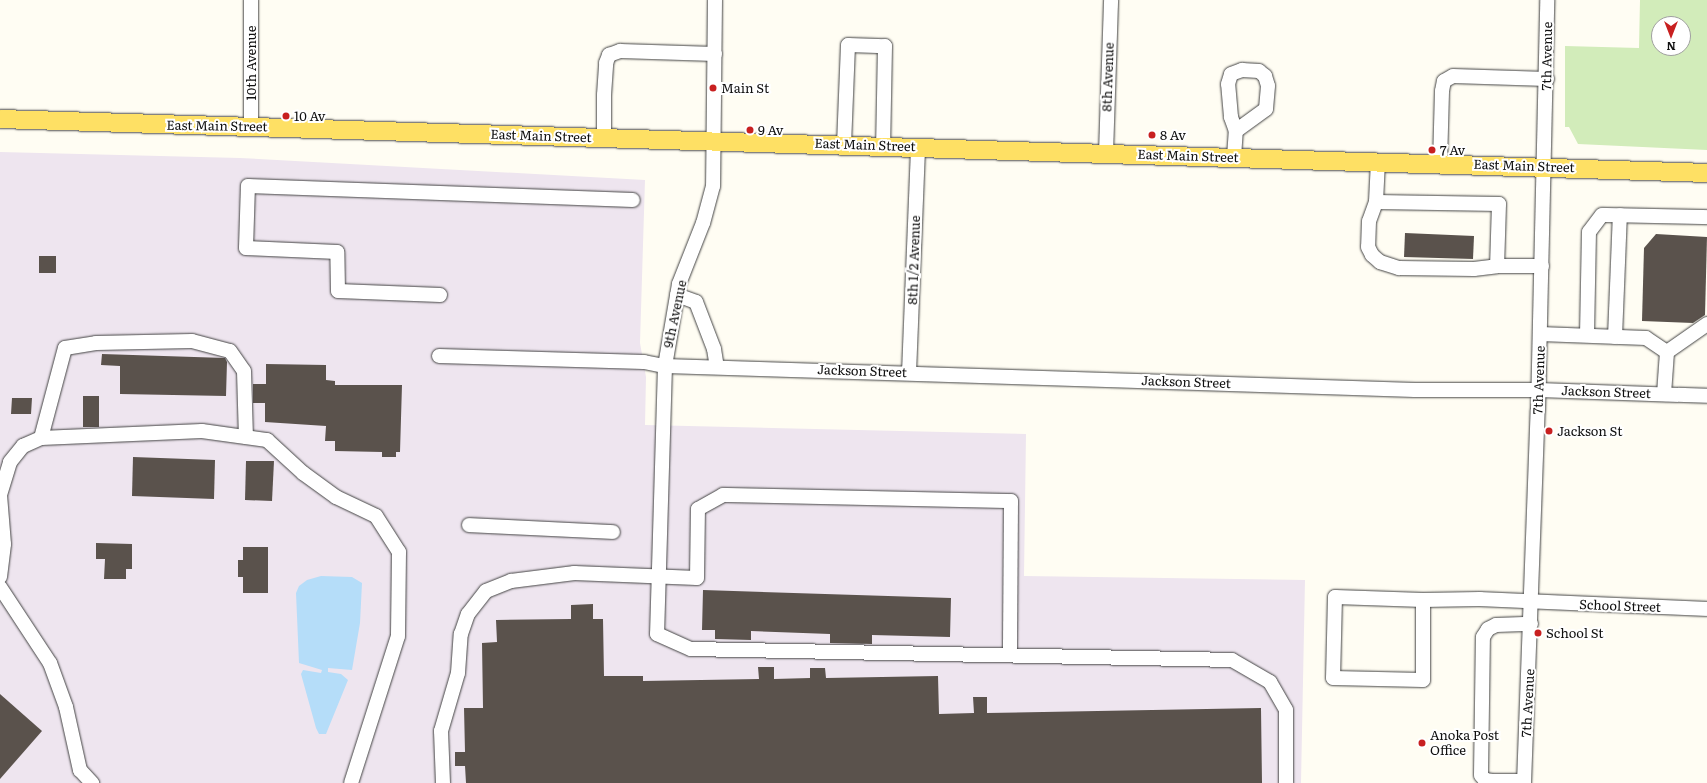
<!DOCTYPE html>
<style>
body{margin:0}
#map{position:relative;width:1707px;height:783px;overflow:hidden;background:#fffdf3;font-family:Literata,serif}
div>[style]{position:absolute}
.industrial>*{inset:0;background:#eee5ef}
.green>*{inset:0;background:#d2ecba}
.water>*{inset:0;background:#b5ddf9}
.building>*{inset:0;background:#5a524c}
.roads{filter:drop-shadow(0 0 1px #434343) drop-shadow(0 0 1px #434343)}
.minor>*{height:14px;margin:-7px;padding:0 7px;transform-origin:7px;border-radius:7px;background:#fff}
.major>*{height:18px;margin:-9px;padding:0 9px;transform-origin:9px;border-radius:9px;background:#fee064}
.dots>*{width:11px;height:11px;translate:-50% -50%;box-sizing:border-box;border:2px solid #fff;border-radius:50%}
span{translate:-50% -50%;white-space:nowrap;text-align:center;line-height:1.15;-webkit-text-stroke:4px #fff;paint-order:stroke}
.street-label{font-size:13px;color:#101010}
.poi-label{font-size:13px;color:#101010}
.left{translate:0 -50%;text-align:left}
.north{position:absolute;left:1651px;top:16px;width:40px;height:40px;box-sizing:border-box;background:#fff;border:1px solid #9f9f9f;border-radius:50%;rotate:180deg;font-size:11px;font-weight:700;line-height:16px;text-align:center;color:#101010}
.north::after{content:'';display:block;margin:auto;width:14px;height:18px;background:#c82020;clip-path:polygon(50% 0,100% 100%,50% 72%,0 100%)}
</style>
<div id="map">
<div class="industrial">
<div style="clip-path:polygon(0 152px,240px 158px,645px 180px,640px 343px,646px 377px,645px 425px,1026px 434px,1024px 576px,1305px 580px,1301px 783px,0 783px)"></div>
</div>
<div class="green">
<div style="clip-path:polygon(evenodd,1640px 0,1707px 0,1707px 150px,1578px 144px,1569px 127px,1565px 127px,1565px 46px,1639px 48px,1640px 0,1659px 24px,1683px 24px,1683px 48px,1659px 48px,1659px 24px)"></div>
</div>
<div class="water">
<div style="clip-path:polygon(321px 576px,352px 577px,362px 583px,360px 623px,352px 670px,328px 668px,328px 672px,341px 674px,348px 680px,326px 734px,319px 734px,316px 728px,301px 674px,303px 670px,321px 673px,322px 670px,299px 663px,296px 593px,299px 586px,307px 580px)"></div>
</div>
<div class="building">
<div style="clip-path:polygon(1405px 233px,1474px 236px,1473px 259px,1404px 257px)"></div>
<div style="clip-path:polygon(1656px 234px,1707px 237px,1705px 315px,1693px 323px,1642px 321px,1644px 248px)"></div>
<div style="clip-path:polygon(39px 256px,56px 256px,56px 273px,39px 273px)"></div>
<div style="clip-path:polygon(102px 354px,225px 358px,227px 362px,226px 396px,120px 394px,120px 366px,101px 365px)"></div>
<div style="clip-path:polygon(266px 364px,326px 365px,326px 380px,335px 381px,335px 385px,402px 385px,400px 452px,396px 452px,396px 457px,382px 457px,382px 452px,335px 451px,335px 441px,325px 441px,326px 426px,265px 422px,265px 403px,253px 403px,253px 384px,266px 384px)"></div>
<div style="clip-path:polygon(83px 396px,99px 396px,99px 427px,83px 427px)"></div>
<div style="clip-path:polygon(12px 398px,32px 398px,31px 414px,11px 414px)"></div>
<div style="clip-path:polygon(133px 457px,215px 460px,214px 499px,132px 496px)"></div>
<div style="clip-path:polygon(246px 461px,274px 461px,272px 501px,245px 500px)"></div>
<div style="clip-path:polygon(96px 543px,132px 544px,132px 569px,126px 569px,126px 579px,104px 579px,105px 559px,96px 559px)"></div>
<div style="clip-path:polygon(243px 547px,268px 547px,268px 593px,243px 593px,243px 577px,238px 577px,238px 560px,243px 560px)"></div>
<div style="clip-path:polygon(703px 590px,951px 598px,950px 637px,872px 635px,872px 644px,830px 643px,830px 634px,751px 631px,751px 640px,715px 639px,715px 630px,702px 630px)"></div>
<div style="clip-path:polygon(593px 604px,593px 619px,603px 619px,604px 676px,643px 676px,643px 681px,759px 679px,758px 667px,774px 667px,774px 679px,810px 678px,810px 668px,825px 668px,826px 678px,938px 676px,939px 714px,974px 713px,973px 697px,987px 697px,987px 713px,1261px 708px,1262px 783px,466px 783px,465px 766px,455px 766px,455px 752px,465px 752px,464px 708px,483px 708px,482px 643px,497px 642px,496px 620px,571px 619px,571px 605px)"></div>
<div style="clip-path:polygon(0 694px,42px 731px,0 779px)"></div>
</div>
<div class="roads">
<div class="minor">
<div style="left:715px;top:0;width:186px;rotate:90.6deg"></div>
<div style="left:713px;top:186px;width:38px;rotate:105deg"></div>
<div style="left:703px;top:223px;width:66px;rotate:111.5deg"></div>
<div style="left:679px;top:284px;width:83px;rotate:99.7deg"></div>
<div style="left:665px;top:366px;width:268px;rotate:91.7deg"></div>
<div style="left:657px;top:634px;width:37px;rotate:24deg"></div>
<div style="left:691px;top:649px;width:541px;rotate:1.16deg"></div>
<div style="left:1232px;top:660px;width:44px;rotate:30.1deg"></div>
<div style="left:1270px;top:682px;width:32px;rotate:60deg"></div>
<div style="left:1286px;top:710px;width:73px;rotate:90deg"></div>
<div style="left:251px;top:126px;width:126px;rotate:-90deg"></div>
<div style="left:604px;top:138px;width:43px;rotate:-90deg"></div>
<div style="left:604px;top:95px;width:32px;rotate:-86deg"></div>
<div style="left:606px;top:63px;width:9px;rotate:-69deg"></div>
<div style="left:609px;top:55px;width:12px;rotate:-20deg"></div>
<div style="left:620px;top:51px;width:95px;rotate:1.8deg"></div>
<div style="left:844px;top:145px;width:100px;rotate:-87.7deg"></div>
<div style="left:848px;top:45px;width:37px;rotate:2deg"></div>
<div style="left:885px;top:46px;width:100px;rotate:91.1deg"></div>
<div style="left:1106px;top:153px;width:153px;rotate:-88.1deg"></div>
<div style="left:1234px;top:157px;width:26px;rotate:-86deg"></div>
<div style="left:1236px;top:131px;width:15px;rotate:-110deg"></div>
<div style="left:1231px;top:117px;width:33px;rotate:-95deg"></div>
<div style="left:1228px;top:84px;width:10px;rotate:-73deg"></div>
<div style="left:1231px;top:74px;width:12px;rotate:-20deg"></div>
<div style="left:1242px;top:70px;width:17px;rotate:3deg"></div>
<div style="left:1259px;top:71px;width:8px;rotate:40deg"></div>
<div style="left:1265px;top:76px;width:10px;rotate:73deg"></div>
<div style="left:1268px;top:86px;width:23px;rotate:95deg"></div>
<div style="left:1266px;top:109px;width:37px;rotate:144deg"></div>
<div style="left:1378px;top:161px;width:41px;rotate:92.8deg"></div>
<div style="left:1376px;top:202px;width:20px;rotate:110deg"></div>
<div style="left:1369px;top:221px;width:26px;rotate:92deg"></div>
<div style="left:1368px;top:247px;width:9px;rotate:63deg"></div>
<div style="left:1372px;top:255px;width:11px;rotate:41deg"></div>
<div style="left:1380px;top:262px;width:20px;rotate:18deg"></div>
<div style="left:1399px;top:268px;width:75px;rotate:0.8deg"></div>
<div style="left:1474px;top:269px;width:23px;rotate:-7deg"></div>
<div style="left:1440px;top:163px;width:72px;rotate:-88.4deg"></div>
<div style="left:1442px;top:91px;width:10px;rotate:-79deg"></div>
<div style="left:1444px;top:81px;width:10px;rotate:-29deg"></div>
<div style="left:1453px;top:76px;width:94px;rotate:1.8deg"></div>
<div style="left:1376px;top:202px;width:123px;rotate:0.9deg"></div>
<div style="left:1499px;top:204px;width:62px;rotate:91.8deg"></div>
<div style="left:1497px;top:266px;width:45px"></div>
<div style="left:440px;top:295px;width:102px;rotate:-177.8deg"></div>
<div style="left:338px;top:291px;width:39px;rotate:-91deg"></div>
<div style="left:337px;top:252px;width:91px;rotate:-177.5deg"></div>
<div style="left:246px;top:248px;width:62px;rotate:-88.2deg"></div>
<div style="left:248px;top:186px;width:385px;rotate:2.1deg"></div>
<div style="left:677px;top:295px;width:20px;rotate:20deg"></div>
<div style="left:696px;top:302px;width:50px;rotate:69deg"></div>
<div style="left:714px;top:349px;width:18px;rotate:81deg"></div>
<div style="left:1540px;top:334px;width:106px;rotate:2.2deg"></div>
<div style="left:1646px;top:338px;width:25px;rotate:34deg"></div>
<div style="left:1587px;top:335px;width:103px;rotate:-88.9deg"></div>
<div style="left:1589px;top:232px;width:21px;rotate:-53deg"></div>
<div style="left:1602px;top:215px;width:105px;rotate:1.1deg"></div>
<div style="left:1615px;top:337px;width:122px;rotate:-87.7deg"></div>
<div style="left:1667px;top:352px;width:49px;rotate:-35deg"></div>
<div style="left:439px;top:356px;width:205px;rotate:1.7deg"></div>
<div style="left:644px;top:362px;width:21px;rotate:11deg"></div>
<div style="left:665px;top:366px;width:750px;rotate:1.83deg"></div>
<div style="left:1415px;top:390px;width:124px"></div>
<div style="left:1539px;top:390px;width:168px;rotate:2deg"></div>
<div style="left:909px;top:373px;width:226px;rotate:-87.7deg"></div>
<div style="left:1664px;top:394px;width:42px;rotate:-85.9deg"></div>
<div style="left:41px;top:438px;width:93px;rotate:-75.1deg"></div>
<div style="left:65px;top:348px;width:31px;rotate:-9deg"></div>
<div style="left:96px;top:343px;width:96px;rotate:-1.2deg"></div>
<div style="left:192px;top:341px;width:39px;rotate:15deg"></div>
<div style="left:230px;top:351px;width:24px;rotate:55deg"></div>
<div style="left:244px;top:371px;width:66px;rotate:88.3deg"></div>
<div style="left:469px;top:525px;width:144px;rotate:2.8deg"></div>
<div style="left:0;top:577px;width:33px;rotate:-83deg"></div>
<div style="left:4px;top:544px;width:49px;rotate:-94.7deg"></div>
<div style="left:0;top:495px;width:34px;rotate:-73deg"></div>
<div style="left:10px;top:462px;width:21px;rotate:-51deg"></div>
<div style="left:23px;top:446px;width:20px;rotate:-24deg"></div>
<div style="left:41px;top:438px;width:161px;rotate:-2.5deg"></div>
<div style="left:202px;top:431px;width:66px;rotate:7.9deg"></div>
<div style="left:267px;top:440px;width:49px;rotate:42.5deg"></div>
<div style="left:303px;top:473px;width:41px;rotate:36deg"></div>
<div style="left:336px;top:497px;width:44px;rotate:25.4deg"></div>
<div style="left:376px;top:516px;width:43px;rotate:57.4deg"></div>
<div style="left:399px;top:552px;width:84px;rotate:90.7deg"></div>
<div style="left:398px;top:636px;width:154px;rotate:107.7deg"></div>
<div style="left:0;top:587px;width:91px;rotate:56.7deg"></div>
<div style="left:50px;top:663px;width:47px;rotate:70deg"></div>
<div style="left:66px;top:707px;width:65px;rotate:77.5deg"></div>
<div style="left:80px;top:770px;width:18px;rotate:47deg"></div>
<div style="left:1423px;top:600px;width:88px;rotate:-178deg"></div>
<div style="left:1335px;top:597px;width:81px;rotate:91.4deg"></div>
<div style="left:1333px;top:678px;width:90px;rotate:1.3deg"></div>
<div style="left:1423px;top:680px;width:80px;rotate:-90deg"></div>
<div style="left:1423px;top:600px;width:57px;rotate:-1deg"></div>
<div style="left:1480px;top:599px;width:227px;rotate:2.5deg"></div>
<div style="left:1524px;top:781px;width:32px;rotate:180deg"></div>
<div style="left:1492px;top:781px;width:7px;rotate:-172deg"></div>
<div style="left:1485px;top:780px;width:6px;rotate:-129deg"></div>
<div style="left:1481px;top:775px;width:138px;rotate:-89.2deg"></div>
<div style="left:1483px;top:637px;width:9px;rotate:-58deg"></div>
<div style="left:1488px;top:629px;width:9px;rotate:-27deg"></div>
<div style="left:1496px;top:625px;width:35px;rotate:-2deg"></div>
<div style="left:443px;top:783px;width:52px;rotate:-92.2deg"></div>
<div style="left:441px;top:731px;width:60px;rotate:-73.7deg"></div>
<div style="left:458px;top:673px;width:39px;rotate:-86deg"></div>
<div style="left:461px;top:634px;width:21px;rotate:-71deg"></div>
<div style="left:468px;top:614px;width:29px;rotate:-52deg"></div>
<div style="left:486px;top:591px;width:27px;rotate:-22deg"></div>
<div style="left:511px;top:581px;width:64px;rotate:-7.2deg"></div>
<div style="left:574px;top:573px;width:123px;rotate:2.3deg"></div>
<div style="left:697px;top:578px;width:69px;rotate:-89.2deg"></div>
<div style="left:698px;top:509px;width:29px;rotate:-29deg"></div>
<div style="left:723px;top:495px;width:288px;rotate:1.2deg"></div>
<div style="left:1011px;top:501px;width:154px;rotate:90.4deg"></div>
<div style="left:1524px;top:783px;width:373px;rotate:-87.9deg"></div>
<div style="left:1538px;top:410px;width:410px;rotate:-88.7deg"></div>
</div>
<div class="major">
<div style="left:0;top:119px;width:1708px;rotate:1.81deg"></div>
</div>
</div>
<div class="dots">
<div style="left:713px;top:88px;background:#c82020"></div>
<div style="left:286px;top:116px;background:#c82020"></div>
<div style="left:750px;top:130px;background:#c82020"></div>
<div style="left:1152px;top:135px;background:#c82020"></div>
<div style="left:1432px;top:150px;background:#c82020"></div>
<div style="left:1549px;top:431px;background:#c82020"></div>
<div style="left:1538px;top:633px;background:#c82020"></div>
<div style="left:1422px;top:743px;background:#c82020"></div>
</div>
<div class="street-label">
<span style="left:1547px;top:56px;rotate:-89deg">7th Avenue</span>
<span style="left:251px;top:63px;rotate:-90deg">10th Avenue</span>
<span style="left:1108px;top:77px;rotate:-88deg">8th Avenue</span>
<span style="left:217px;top:126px;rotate:1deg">East Main Street</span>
<span style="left:541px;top:136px;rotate:2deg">East Main Street</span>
<span style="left:865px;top:145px;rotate:2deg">East Main Street</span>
<span style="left:1188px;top:156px;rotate:2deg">East Main Street</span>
<span style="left:1524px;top:166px;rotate:2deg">East Main Street</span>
<span style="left:914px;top:260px;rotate:-88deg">8th 1/2 Avenue</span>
<span style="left:675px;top:314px;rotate:-78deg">9th Avenue</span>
<span style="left:862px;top:371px;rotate:2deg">Jackson Street</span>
<span style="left:1539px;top:380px;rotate:-88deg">7th Avenue</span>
<span style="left:1186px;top:382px;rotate:2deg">Jackson Street</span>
<span style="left:1606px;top:392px;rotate:2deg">Jackson Street</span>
<span style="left:1620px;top:606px;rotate:2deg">School Street</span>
<span style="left:1528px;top:703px;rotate:-87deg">7th Avenue</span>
</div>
<div class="poi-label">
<span class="left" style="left:721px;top:88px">Main St</span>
<span class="left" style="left:294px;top:116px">10 Av</span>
<span class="left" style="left:758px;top:130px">9 Av</span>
<span class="left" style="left:1160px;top:135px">8 Av</span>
<span class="left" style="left:1440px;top:150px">7 Av</span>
<span class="left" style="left:1557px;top:431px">Jackson St</span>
<span class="left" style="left:1546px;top:633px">School St</span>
<span class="left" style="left:1430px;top:743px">Anoka Post<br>Office</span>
</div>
<div class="north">N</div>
</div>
